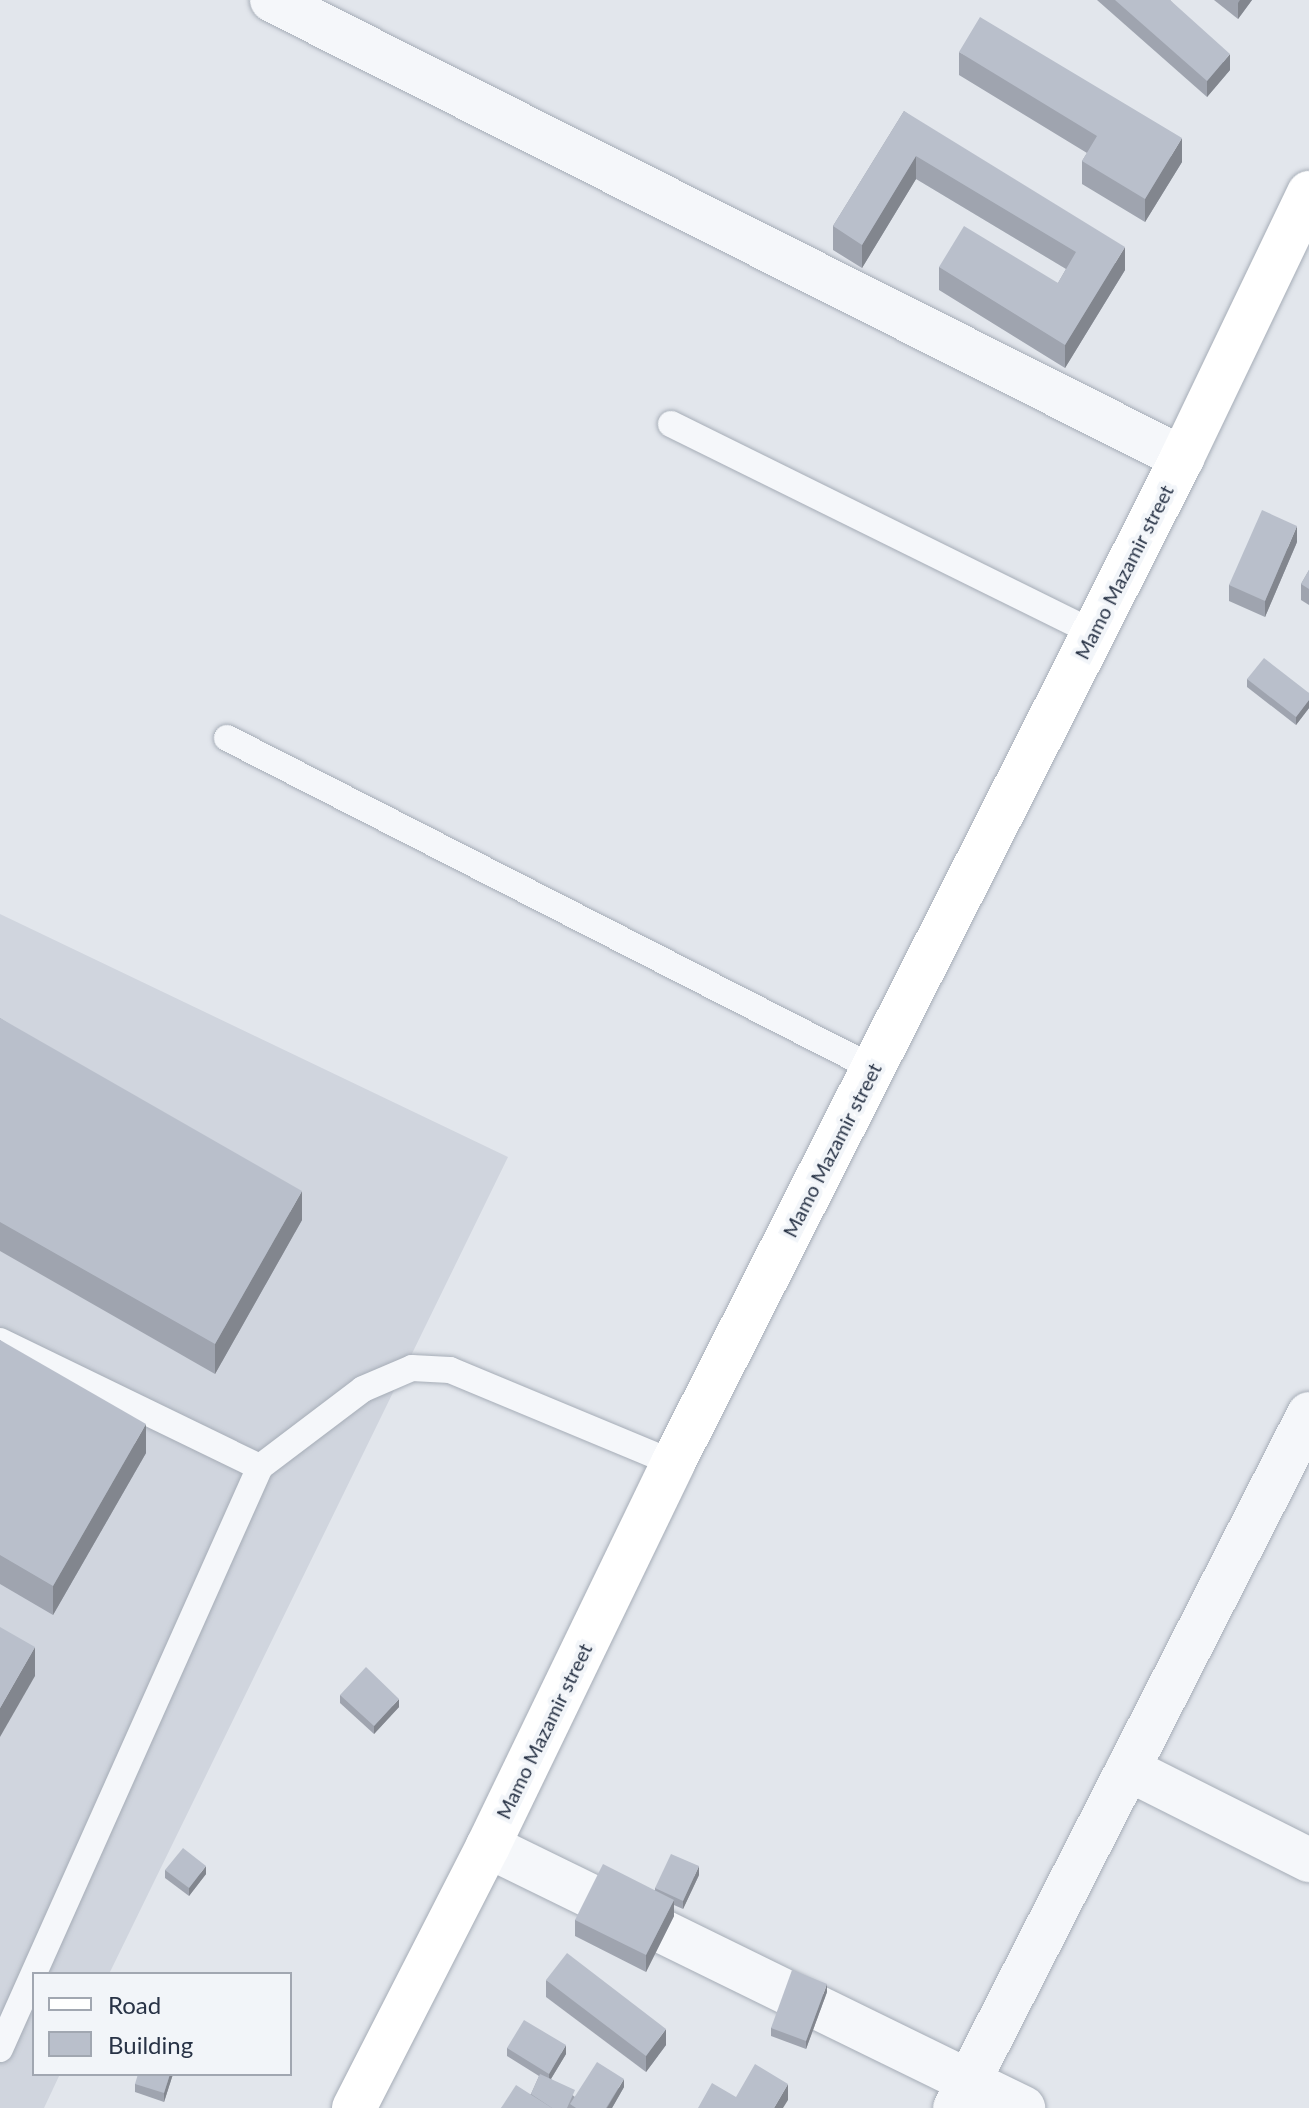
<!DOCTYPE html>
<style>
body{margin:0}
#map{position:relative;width:1309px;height:2108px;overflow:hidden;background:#e2e6ec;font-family:Lato,sans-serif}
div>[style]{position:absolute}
.built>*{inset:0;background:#d0d5de}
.roads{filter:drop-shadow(0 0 2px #a6adb7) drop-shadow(0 0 2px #a6adb7)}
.lane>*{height:26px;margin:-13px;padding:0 13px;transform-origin:13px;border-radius:13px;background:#f5f7fa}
.street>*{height:44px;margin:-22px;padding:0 22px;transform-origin:22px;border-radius:22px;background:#f5f7fa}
.primary>*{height:44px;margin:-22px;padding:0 22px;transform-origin:22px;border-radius:22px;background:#fff}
.wall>*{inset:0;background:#9fa4af}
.shaded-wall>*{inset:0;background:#82868e}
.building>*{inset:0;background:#b9bfcb}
span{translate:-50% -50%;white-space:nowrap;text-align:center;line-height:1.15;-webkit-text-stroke:8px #f2f5f9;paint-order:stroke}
.street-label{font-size:20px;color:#283346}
.legend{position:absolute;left:32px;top:1972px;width:260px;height:104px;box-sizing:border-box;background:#f2f5f9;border:2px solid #a1a7b1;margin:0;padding:10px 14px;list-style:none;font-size:24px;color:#283346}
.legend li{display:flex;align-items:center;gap:16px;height:40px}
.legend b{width:40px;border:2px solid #a1a7b1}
</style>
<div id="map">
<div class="built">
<div style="clip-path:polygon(0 914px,508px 1157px,109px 1974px,34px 1974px,34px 2074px,60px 2074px,44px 2108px,0 2108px)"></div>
</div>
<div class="roads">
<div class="lane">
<div style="left:671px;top:424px;width:471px;rotate:26.3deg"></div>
<div style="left:227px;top:738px;width:725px;rotate:27.06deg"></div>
<div style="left:0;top:1341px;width:289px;rotate:25.9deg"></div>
<div style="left:0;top:2049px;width:637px;rotate:-65.93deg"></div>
<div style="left:260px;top:1467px;width:129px;rotate:-37.1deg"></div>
<div style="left:363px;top:1389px;width:53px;rotate:-23.2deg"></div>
<div style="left:412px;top:1368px;width:38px;rotate:3deg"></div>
<div style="left:450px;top:1370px;width:242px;rotate:22.6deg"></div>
</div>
<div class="street">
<div style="left:272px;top:0;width:1019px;rotate:26.72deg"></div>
<div style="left:1128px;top:1769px;width:203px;rotate:26.7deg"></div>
<div style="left:488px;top:1846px;width:596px;rotate:26.09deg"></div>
<div style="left:955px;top:2108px;width:779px;rotate:-62.97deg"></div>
</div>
<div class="primary">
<div style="left:354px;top:2108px;width:294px;rotate:-62.9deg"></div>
<div style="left:488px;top:1846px;width:425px;rotate:-64.2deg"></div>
<div style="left:673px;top:1463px;width:1127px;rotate:-63.14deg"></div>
<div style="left:1182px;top:458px;width:294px;rotate:-64.4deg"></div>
</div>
</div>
<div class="wall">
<div style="clip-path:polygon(1097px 0,1170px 0,1230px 70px,1207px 97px)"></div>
<div style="clip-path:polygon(1214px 0,1252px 0,1238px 19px)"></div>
<div style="clip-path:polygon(959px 52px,1182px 162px,1145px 222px,1082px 184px,1082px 161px,1087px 153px,959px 75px)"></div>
<div style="clip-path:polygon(904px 111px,1125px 270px,1065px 368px,939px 290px,939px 267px,1058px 283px,1066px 269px,916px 179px,862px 268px,833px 250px,833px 226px)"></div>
<div style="clip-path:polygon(1297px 542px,1265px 617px,1229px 601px,1229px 585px)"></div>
<div style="clip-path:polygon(1309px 570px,1309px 605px,1301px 600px,1301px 584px)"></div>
<div style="clip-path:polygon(1247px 679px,1309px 693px,1309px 708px,1296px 725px,1247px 687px)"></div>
<div style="clip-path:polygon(0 1018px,302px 1220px,215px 1374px,0 1251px)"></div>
<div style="clip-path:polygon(0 1340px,146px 1453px,53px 1615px,0 1584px)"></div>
<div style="clip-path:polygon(340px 1695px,399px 1707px,374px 1734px,340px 1703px)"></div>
<div style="clip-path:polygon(165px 1870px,206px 1874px,189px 1896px,165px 1878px)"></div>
<div style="clip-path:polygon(699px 1875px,683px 1909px,674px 1905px,674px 1916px,646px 1972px,575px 1936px,575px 1920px,655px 1890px,655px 1888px)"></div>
<div style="clip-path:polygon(546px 1980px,666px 2045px,646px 2072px,546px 1997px)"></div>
<div style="clip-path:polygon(827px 1992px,806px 2049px,771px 2036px,771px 2028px)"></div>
<div style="clip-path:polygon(507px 2048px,566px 2054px,551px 2079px,575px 2097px,624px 2087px,612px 2108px,501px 2108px,531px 2094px,539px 2076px,507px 2056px)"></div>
<div style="clip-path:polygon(173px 2074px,164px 2102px,135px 2092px,135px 2084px)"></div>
</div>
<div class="shaded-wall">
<div style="clip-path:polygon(1240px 0,1252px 0,1238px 19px,1238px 3px)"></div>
<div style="clip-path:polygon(1230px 54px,1230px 70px,1207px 97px,1207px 81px)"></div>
<div style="clip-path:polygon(1182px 138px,1182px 162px,1145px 222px,1145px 199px)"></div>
<div style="clip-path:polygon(916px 156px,916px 179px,862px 268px,862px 245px)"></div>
<div style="clip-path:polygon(1125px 247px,1125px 270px,1065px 368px,1065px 345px)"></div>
<div style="clip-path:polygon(1297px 526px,1297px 542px,1265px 617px,1265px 601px)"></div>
<div style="clip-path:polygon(1309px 700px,1309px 708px,1296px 725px,1296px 717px)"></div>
<div style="clip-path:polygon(302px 1191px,302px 1220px,215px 1374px,215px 1344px)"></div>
<div style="clip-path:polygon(146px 1424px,146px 1453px,53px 1615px,53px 1586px)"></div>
<div style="clip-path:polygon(35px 1647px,35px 1676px,0 1737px,0 1708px)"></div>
<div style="clip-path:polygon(399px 1699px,399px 1707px,374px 1734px,374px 1726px)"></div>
<div style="clip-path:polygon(206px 1866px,206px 1874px,189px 1896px,189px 1888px)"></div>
<div style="clip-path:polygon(699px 1866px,699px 1875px,683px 1909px,683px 1901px)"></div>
<div style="clip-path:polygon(674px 1900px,674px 1916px,646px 1972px,646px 1955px)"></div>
<div style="clip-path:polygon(827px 1984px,827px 1992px,806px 2049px,806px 2041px)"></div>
<div style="clip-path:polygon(666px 2029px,666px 2045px,646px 2072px,646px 2056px)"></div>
<div style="clip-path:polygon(566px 2045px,566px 2054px,549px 2082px,549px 2074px)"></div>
<div style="clip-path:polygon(170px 2074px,173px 2074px,164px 2102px,164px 2093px)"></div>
<div style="clip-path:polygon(624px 2079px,624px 2087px,612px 2108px,607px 2108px)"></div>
<div style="clip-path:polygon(788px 2084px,788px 2100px,783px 2108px,774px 2108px)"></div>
</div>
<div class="building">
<div style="clip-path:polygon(1115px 0,1170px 0,1230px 54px,1207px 81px)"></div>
<div style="clip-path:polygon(980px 17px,1182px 138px,1145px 199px,1082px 161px,1097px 136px,959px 52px)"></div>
<div style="clip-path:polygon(904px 111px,1125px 247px,1065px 345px,939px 267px,964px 226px,1058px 283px,1076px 252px,916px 156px,862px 245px,833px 226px)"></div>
<div style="clip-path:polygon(1262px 510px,1297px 526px,1265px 601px,1229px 585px)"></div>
<div style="clip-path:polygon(1309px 570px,1309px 589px,1301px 584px)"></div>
<div style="clip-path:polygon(1264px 658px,1309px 693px,1309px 700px,1296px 717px,1247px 679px)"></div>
<div style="clip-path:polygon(0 1018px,302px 1191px,215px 1344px,0 1222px)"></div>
<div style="clip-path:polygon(0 1340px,146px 1424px,53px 1586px,0 1555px)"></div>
<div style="clip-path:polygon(0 1627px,35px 1647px,0 1708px)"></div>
<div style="clip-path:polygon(366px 1667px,399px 1699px,374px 1726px,340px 1695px)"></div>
<div style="clip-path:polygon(183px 1848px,206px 1866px,189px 1888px,165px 1870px)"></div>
<div style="clip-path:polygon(671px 1854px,699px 1866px,683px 1901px,655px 1888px)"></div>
<div style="clip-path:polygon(603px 1864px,674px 1900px,646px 1955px,575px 1920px)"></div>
<div style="clip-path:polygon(567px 1953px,666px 2029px,646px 2056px,546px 1980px)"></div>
<div style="clip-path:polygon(792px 1970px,827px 1984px,806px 2041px,771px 2028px)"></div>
<div style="clip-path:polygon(524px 2020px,566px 2045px,549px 2074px,507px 2048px)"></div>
<div style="clip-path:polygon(597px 2062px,624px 2079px,606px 2108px,576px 2108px,570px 2104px)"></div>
<div style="clip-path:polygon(755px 2064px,788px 2084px,774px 2108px,698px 2108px,712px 2083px,736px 2097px)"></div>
<div style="clip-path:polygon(138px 2074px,170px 2074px,164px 2093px,135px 2084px)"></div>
<div style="clip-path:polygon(540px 2074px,575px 2090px,567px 2108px,552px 2108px,531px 2094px)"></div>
<div style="clip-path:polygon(516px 2085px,552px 2108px,501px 2108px)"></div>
</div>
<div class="street-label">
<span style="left:1124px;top:572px;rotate:-63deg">Mamo Mazamir street</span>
<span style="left:832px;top:1150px;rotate:-63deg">Mamo Mazamir street</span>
<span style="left:544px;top:1731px;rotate:-64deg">Mamo Mazamir street</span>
</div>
<ul class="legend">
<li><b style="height:10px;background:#fff"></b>Road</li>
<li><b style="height:22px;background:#b9bfcb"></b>Building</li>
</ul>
</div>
